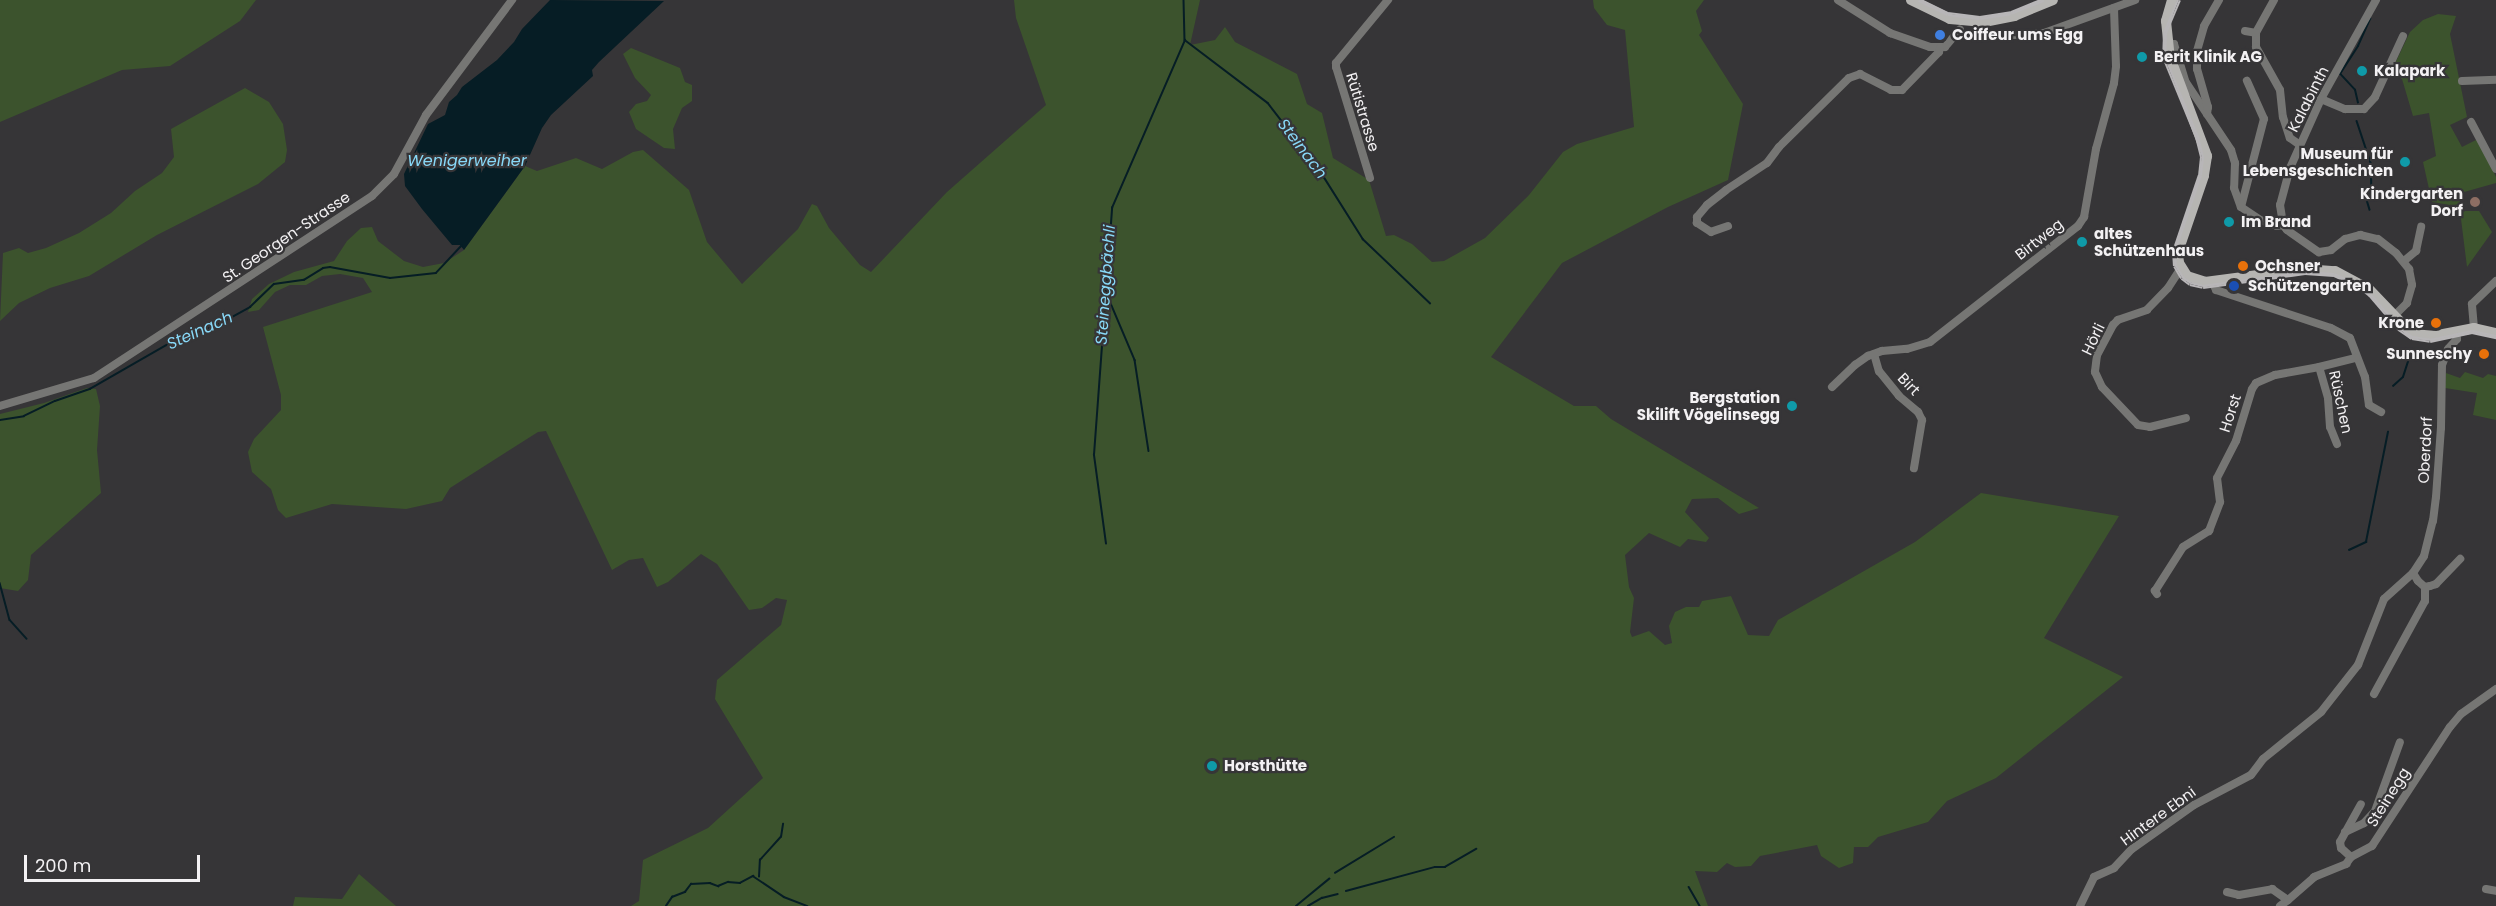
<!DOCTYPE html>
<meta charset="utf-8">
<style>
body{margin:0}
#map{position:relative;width:2496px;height:906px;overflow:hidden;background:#363537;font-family:Poppins,sans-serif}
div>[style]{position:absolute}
.green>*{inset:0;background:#3c532d}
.water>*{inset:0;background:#061d25}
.stream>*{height:1.5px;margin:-0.75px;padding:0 0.75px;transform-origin:0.75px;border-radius:0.75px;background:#061d25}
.minor>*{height:8px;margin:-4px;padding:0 4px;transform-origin:4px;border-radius:4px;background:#767674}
.major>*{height:10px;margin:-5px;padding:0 5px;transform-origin:5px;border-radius:5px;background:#b6b5b2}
.rail>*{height:4px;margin-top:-2px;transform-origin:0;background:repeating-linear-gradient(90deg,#363537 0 4.5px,#b8b6b8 0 9px);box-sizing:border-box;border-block:2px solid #b8b6b8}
.dots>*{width:16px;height:16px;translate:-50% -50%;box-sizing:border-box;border:3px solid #363537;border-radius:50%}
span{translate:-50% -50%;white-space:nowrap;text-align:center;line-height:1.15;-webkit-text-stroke:4.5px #363537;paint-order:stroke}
.poi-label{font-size:15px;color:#f3f1f3;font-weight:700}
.left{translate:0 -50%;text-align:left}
.right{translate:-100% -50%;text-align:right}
.street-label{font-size:15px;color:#f3f1f3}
.water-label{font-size:16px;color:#88d8f7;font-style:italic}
.scale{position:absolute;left:24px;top:855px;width:176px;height:27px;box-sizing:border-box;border:3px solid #f3f1f3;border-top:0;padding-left:8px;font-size:18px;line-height:21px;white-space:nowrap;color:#f3f1f3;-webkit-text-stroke:4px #363537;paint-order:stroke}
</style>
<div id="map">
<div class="green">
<div style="clip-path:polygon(0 0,256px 0,240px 21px,170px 66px,122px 70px,0 122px)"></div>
<div style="clip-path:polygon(1014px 0,1200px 0,1190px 45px,1215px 40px,1225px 27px,1235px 42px,1297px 74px,1307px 104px,1322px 113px,1333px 158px,1369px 180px,1386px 236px,1394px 235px,1412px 244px,1432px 262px,1444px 261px,1485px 238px,1529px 195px,1563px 152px,1577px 144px,1634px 127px,1625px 30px,1607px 25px,1594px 8px,1593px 0,1704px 0,1696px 11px,1702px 31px,1699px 35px,1743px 104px,1728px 180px,1668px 207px,1562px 263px,1491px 357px,1574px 406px,1596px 406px,1611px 419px,1759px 508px,1739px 514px,1718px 498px,1692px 499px,1685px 512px,1709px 538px,1706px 542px,1688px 539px,1680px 547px,1649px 533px,1625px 555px,1629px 587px,1634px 598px,1630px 632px,1632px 637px,1649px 631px,1665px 645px,1672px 643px,1669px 626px,1675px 612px,1686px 607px,1699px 607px,1702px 601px,1731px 596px,1748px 635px,1769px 636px,1778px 620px,1915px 542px,1981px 493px,2119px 516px,2044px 638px,2123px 677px,1996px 778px,1947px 801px,1928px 822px,1878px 837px,1868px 847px,1854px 847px,1853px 863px,1839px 868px,1821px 856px,1817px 845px,1760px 856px,1751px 866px,1735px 867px,1727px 863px,1717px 872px,1695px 871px,1708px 906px,631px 906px,639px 901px,643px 860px,708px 828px,763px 778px,715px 699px,717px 680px,781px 625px,787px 600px,776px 598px,762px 608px,749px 610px,717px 564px,701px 554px,668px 582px,657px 587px,643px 558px,629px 560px,612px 570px,546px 431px,538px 432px,450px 488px,442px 501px,406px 509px,332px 504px,286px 518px,278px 510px,271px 489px,252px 472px,248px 452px,254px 439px,281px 410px,281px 395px,263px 327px,372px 292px,363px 278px,340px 274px,322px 276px,306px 285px,290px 285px,275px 292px,259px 310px,248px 312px,252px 299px,269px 284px,294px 272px,334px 261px,347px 241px,361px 228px,372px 227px,378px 241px,404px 261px,423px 267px,444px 263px,464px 250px,525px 166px,537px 171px,576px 158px,602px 169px,633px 152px,643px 150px,689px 190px,707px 242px,742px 284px,798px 229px,812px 204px,817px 206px,829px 228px,860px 265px,871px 272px,947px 192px,1046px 105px,1016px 18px)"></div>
<div style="clip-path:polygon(2438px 14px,2456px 16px,2450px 34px,2467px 117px,2450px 125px,2462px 147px,2478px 139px,2496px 177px,2496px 183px,2457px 194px,2462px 207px,2432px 202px,2423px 162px,2436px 156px,2429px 113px,2413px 116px,2402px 79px,2391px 72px,2410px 32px,2423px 20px)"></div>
<div style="clip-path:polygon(631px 48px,680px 68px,685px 82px,692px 85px,692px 101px,682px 108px,673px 129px,675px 149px,664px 148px,636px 129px,629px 112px,636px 104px,647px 101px,651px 95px,635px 78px,623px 54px)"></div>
<div style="clip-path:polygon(245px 88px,269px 102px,283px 124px,287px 150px,285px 162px,258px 184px,157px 235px,89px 276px,50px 288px,19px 303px,0 321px,3px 253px,19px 248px,28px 253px,46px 248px,79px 233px,111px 213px,135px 191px,162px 173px,174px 157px,171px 129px)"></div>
<div style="clip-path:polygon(2460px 211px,2479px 211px,2492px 232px,2467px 267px)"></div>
<div style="clip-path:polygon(2465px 372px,2483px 378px,2488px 374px,2496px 376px,2496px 420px,2473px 415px,2477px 393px,2445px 388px,2446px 373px,2460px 378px)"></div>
<div style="clip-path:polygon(87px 388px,96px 389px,100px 406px,97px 450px,101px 493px,31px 555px,28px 580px,18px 591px,0 588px,0 414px,44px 403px)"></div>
<div style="clip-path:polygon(359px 874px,396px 906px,293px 906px,295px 897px,342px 899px)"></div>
</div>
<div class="water">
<div style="clip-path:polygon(550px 0,664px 1px,599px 62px,592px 70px,593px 76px,551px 115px,542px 128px,525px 166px,464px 250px,460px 245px,452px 245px,422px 209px,405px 186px,404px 174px,428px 124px,445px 115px,449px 102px,457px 95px,462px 87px,497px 60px,514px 42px,522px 29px)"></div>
</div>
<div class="stream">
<div style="left:1184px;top:0;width:40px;rotate:88.6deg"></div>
<div style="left:1185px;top:40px;width:104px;rotate:37.2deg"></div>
<div style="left:1268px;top:103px;width:83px;rotate:52.3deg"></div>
<div style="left:1319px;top:169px;width:83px;rotate:57.8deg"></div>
<div style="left:1363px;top:239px;width:93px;rotate:43.7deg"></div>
<div style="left:2358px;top:103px;width:13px;rotate:-103deg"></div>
<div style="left:2355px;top:90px;width:22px;rotate:-133deg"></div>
<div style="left:2340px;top:74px;width:33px;rotate:-57deg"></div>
<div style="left:2358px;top:46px;width:30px;rotate:-66deg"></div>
<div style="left:2357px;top:121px;width:44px;rotate:71.6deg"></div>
<div style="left:2371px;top:163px;width:26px;rotate:88deg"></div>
<div style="left:2372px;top:189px;width:12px;rotate:114deg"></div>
<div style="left:2367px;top:200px;width:10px;rotate:73deg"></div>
<div style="left:1107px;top:294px;width:72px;rotate:67deg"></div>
<div style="left:1135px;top:360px;width:92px;rotate:81.3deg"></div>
<div style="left:2393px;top:386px;width:13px;rotate:-42deg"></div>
<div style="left:2403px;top:377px;width:26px;rotate:-72deg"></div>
<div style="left:0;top:420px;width:24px;rotate:-9deg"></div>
<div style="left:24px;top:416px;width:34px;rotate:-26deg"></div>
<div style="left:55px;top:401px;width:37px;rotate:-19deg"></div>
<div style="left:90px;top:389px;width:100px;rotate:-29.9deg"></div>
<div style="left:177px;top:339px;width:41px;rotate:-18.4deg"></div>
<div style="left:216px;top:326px;width:39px;rotate:-29deg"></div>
<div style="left:250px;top:307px;width:33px;rotate:-44deg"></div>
<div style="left:274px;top:284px;width:30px;rotate:-8deg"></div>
<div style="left:304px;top:280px;width:22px;rotate:-32deg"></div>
<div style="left:323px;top:268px;width:7px;rotate:-8deg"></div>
<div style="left:330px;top:267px;width:61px;rotate:10.4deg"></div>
<div style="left:390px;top:278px;width:46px;rotate:-6.2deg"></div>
<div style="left:436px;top:273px;width:37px;rotate:-47deg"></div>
<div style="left:1106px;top:544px;width:90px;rotate:-97.7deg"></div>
<div style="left:1094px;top:455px;width:248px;rotate:-85.8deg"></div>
<div style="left:1112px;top:208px;width:183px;rotate:-66.5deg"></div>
<div style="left:2349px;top:550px;width:19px;rotate:-25deg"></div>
<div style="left:2366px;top:542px;width:112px;rotate:-78.7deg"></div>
<div style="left:0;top:583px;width:38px;rotate:75deg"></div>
<div style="left:10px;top:620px;width:25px;rotate:48deg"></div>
<div style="left:1335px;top:873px;width:69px;rotate:-31.4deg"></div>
<div style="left:759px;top:877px;width:17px;rotate:-87deg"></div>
<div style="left:760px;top:860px;width:31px;rotate:-48deg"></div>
<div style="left:781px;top:837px;width:13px;rotate:-81deg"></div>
<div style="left:1689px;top:887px;width:22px;rotate:60deg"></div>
<div style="left:1346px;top:891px;width:92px;rotate:-15.1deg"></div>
<div style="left:1435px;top:867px;width:10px"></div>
<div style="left:1445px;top:867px;width:36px;rotate:-30deg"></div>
<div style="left:666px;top:906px;width:11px;rotate:-56deg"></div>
<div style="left:672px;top:897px;width:14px;rotate:-21deg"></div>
<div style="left:685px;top:892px;width:10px;rotate:-53deg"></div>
<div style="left:691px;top:884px;width:19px;rotate:-3deg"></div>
<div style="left:710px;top:883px;width:9px;rotate:21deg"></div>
<div style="left:718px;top:886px;width:11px;rotate:-22deg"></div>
<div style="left:728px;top:882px;width:12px;rotate:5deg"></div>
<div style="left:740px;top:883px;width:15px;rotate:-28deg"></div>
<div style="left:753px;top:876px;width:37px;rotate:34deg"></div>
<div style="left:784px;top:897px;width:25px;rotate:21deg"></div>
<div style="left:1296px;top:906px;width:43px;rotate:-39.3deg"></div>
<div style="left:1308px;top:906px;width:16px;rotate:-30deg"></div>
<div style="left:1322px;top:898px;width:16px;rotate:-14deg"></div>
</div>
<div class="minor">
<div style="left:1838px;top:0;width:62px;rotate:32.4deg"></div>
<div style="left:1890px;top:33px;width:42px;rotate:19.3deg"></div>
<div style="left:1930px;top:47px;width:15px"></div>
<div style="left:1945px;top:47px;width:23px;rotate:-50deg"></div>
<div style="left:2274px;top:0;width:38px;rotate:119deg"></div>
<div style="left:2256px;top:33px;width:14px;rotate:90deg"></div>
<div style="left:2256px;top:47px;width:49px;rotate:60.8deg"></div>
<div style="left:2280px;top:90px;width:27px;rotate:84deg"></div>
<div style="left:2283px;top:117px;width:22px;rotate:72deg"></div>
<div style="left:2290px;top:138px;width:12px;rotate:35deg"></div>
<div style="left:2376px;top:0;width:113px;rotate:119.1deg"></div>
<div style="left:2321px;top:99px;width:76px;rotate:114.2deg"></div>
<div style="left:2290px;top:168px;width:38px;rotate:105deg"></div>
<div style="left:2280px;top:205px;width:20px;rotate:81deg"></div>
<div style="left:2283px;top:225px;width:6px;rotate:51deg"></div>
<div style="left:2287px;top:230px;width:39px;rotate:35deg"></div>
<div style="left:2319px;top:252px;width:12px;rotate:-9deg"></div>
<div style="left:2331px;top:250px;width:18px;rotate:-38deg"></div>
<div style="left:2345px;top:239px;width:16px;rotate:-15deg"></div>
<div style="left:2360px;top:235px;width:18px;rotate:13deg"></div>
<div style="left:2378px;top:239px;width:23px;rotate:38deg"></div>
<div style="left:2396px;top:253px;width:21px;rotate:51deg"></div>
<div style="left:2409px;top:269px;width:16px;rotate:79deg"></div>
<div style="left:2412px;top:285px;width:19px;rotate:106deg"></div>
<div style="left:2407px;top:303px;width:18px;rotate:135deg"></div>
<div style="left:2245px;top:31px;width:11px;rotate:10deg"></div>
<div style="left:1958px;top:32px;width:6px;rotate:39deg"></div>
<div style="left:1963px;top:36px;width:18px;rotate:3deg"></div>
<div style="left:1981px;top:37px;width:63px;rotate:-3.6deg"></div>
<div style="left:2044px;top:33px;width:97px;rotate:-19.9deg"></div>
<div style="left:2168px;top:44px;width:6px"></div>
<div style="left:2174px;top:44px;width:39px;rotate:73deg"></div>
<div style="left:2185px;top:81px;width:83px;rotate:56.3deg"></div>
<div style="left:2231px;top:150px;width:14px;rotate:73deg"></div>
<div style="left:2235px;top:163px;width:25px;rotate:92deg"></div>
<div style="left:2234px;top:188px;width:20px;rotate:70deg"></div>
<div style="left:2241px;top:207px;width:23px;rotate:34deg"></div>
<div style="left:2260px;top:220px;width:18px;rotate:19deg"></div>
<div style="left:2277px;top:226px;width:6px;rotate:-9deg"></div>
<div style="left:2462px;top:81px;width:34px;rotate:-2deg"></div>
<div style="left:2321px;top:99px;width:26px;rotate:23deg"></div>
<div style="left:2345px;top:109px;width:19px"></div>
<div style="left:2364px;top:109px;width:16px;rotate:-47deg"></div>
<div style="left:2375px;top:97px;width:67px;rotate:-65.3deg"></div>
<div style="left:2207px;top:114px;width:7px;rotate:-82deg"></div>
<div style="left:2208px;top:107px;width:40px;rotate:-106deg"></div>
<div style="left:2197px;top:69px;width:18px;rotate:-90deg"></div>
<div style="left:2197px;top:51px;width:26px;rotate:-74deg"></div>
<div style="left:2204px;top:26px;width:30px;rotate:-60deg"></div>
<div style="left:2471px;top:122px;width:53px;rotate:62deg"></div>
<div style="left:1370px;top:178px;width:116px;rotate:-107deg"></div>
<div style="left:1336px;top:67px;width:4px;rotate:-90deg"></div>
<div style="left:1336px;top:63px;width:82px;rotate:-50.5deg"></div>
<div style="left:2241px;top:207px;width:91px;rotate:-75.4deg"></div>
<div style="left:2264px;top:119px;width:42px;rotate:-114.1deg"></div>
<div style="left:1728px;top:226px;width:18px;rotate:161deg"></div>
<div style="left:1711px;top:232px;width:17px;rotate:-147deg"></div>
<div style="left:1697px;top:223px;width:6px;rotate:-90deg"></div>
<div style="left:1697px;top:217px;width:16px;rotate:-50deg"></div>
<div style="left:1707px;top:205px;width:24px;rotate:-38deg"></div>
<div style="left:1726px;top:190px;width:49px;rotate:-33.4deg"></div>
<div style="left:1767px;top:163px;width:20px;rotate:-53deg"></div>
<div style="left:1779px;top:147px;width:98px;rotate:-44.6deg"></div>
<div style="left:1849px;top:78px;width:12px;rotate:-20deg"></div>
<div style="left:1860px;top:74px;width:35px;rotate:27deg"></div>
<div style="left:1891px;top:90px;width:11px"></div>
<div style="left:1902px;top:90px;width:53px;rotate:-45.8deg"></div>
<div style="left:1939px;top:52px;width:4px;rotate:-76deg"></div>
<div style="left:2404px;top:261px;width:16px;rotate:-40deg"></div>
<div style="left:2416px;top:251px;width:25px;rotate:-78deg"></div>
<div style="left:2181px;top:268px;width:24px;rotate:123deg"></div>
<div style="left:2168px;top:288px;width:30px;rotate:134deg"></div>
<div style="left:2147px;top:310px;width:31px;rotate:161deg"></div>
<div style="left:2118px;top:320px;width:7px;rotate:135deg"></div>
<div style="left:2113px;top:325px;width:34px;rotate:118deg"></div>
<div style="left:2097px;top:355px;width:17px;rotate:97deg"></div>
<div style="left:2095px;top:372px;width:17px;rotate:65deg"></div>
<div style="left:2102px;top:387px;width:52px;rotate:46.5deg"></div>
<div style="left:2138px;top:425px;width:12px;rotate:9deg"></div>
<div style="left:2150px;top:427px;width:37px;rotate:-14deg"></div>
<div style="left:2212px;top:282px;width:9px;rotate:63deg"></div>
<div style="left:2216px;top:290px;width:121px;rotate:18.3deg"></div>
<div style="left:2331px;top:328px;width:21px;rotate:28deg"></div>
<div style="left:2350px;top:338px;width:42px;rotate:69deg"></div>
<div style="left:2365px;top:377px;width:28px;rotate:82deg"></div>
<div style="left:2369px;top:405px;width:14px;rotate:30deg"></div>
<div style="left:2474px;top:328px;width:24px;rotate:-95deg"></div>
<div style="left:2472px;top:304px;width:33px;rotate:-44deg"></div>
<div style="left:1874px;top:354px;width:18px;rotate:74deg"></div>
<div style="left:1879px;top:371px;width:32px;rotate:51deg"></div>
<div style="left:1899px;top:396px;width:25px;rotate:40deg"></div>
<div style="left:1918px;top:412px;width:9px;rotate:63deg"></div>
<div style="left:1922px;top:420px;width:49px;rotate:99.5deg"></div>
<div style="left:1832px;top:387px;width:32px;rotate:-44deg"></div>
<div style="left:1855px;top:365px;width:16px;rotate:-35deg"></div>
<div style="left:1868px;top:356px;width:15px;rotate:-20deg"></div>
<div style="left:1882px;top:351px;width:25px;rotate:-5deg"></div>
<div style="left:1907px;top:349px;width:24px;rotate:-17deg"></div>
<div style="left:1930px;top:342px;width:188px;rotate:-38.1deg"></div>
<div style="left:2078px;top:226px;width:11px;rotate:-56deg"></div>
<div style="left:2084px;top:217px;width:69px;rotate:-80deg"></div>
<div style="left:2096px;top:149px;width:68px;rotate:-74.7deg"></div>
<div style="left:2114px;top:83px;width:17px;rotate:-83deg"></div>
<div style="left:2116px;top:66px;width:58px;rotate:-92deg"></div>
<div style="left:0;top:406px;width:98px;rotate:-16.6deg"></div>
<div style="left:94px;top:378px;width:332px;rotate:-33.2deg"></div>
<div style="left:372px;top:196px;width:31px;rotate:-45deg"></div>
<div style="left:394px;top:174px;width:67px;rotate:-61.5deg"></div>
<div style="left:426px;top:115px;width:144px;rotate:-53.2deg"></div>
<div style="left:2337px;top:444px;width:18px;rotate:-112deg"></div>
<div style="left:2330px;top:427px;width:29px;rotate:-94deg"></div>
<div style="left:2328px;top:398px;width:32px;rotate:-106deg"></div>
<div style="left:2319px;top:367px;width:38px;rotate:-14deg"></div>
<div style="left:2413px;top:573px;width:9px;rotate:58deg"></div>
<div style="left:2418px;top:581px;width:9px;rotate:41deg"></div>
<div style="left:2425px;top:587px;width:5px;rotate:-11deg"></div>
<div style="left:2430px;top:586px;width:6px;rotate:-18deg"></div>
<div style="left:2436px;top:584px;width:35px;rotate:-46deg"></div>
<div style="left:2157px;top:594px;width:4px;rotate:-124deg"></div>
<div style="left:2155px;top:591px;width:52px;rotate:-57.5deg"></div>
<div style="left:2183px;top:547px;width:31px;rotate:-32deg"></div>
<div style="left:2209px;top:531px;width:31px;rotate:-69deg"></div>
<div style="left:2220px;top:502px;width:24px;rotate:-97deg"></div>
<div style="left:2217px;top:478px;width:42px;rotate:-62.8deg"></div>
<div style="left:2236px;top:441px;width:54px;rotate:-72.9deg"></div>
<div style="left:2252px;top:389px;width:7px;rotate:-56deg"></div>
<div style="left:2256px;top:383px;width:21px;rotate:-23deg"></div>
<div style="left:2275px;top:375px;width:45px;rotate:-10.3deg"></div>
<div style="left:2374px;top:694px;width:106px;rotate:-61.3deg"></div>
<div style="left:2425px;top:601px;width:14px;rotate:-90deg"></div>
<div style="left:2345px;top:832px;width:21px;rotate:-25deg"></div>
<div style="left:2364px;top:823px;width:16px;rotate:-47deg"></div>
<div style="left:2375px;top:811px;width:73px;rotate:-70.1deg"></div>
<div style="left:2351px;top:857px;width:13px;rotate:-138deg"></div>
<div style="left:2341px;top:848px;width:6px;rotate:-99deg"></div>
<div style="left:2340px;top:842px;width:43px;rotate:-61.1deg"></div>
<div style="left:2486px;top:889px;width:10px;rotate:11deg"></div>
<div style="left:2227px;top:892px;width:12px;rotate:14deg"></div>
<div style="left:2239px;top:895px;width:34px;rotate:-10deg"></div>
<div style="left:2272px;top:889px;width:19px;rotate:35deg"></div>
<div style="left:2288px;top:900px;width:10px;rotate:143deg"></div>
<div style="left:2288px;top:900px;width:35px;rotate:-41deg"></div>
<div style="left:2314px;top:877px;width:35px;rotate:-22deg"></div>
<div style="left:2346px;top:864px;width:9px;rotate:-54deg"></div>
<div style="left:2351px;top:857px;width:24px;rotate:-28deg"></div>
<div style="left:2372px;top:846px;width:142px;rotate:-56.8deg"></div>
<div style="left:2450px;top:727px;width:17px;rotate:-50deg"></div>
<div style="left:2461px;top:714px;width:43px;rotate:-35.5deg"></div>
<div style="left:2080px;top:906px;width:32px;rotate:-64deg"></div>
<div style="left:2094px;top:877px;width:22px;rotate:-24deg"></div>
<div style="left:2114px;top:868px;width:26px;rotate:-47deg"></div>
<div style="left:2132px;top:849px;width:76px;rotate:-35.4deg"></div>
<div style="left:2194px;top:805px;width:64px;rotate:-27.8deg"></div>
<div style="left:2251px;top:775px;width:20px;rotate:-53deg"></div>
<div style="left:2263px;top:759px;width:75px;rotate:-39deg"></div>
<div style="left:2321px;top:712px;width:60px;rotate:-51.8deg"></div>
<div style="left:2358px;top:665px;width:71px;rotate:-68.5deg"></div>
<div style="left:2384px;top:599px;width:39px;rotate:-42deg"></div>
<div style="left:2413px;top:573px;width:20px;rotate:-57deg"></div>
<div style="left:2424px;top:556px;width:36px;rotate:-76deg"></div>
<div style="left:2433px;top:521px;width:24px;rotate:-83deg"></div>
<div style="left:2436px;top:497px;width:69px;rotate:-85.9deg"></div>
<div style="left:2441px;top:428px;width:63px;rotate:-89.1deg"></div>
<div style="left:2442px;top:365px;width:17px;rotate:-69deg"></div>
<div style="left:2448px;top:349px;width:13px;rotate:-48deg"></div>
<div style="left:2457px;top:339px;width:8px;rotate:-97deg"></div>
</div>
<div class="major">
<div style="left:1911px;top:0;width:43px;rotate:26deg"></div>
<div style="left:1950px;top:19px;width:34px;rotate:5deg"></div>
<div style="left:1984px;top:22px;width:31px;rotate:-11deg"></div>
<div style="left:2014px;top:16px;width:42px;rotate:-22.3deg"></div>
<div style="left:2172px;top:0;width:22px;rotate:106deg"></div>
<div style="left:2166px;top:21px;width:36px;rotate:84deg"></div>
<div style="left:2170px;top:57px;width:106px;rotate:69.5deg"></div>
<div style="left:2207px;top:156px;width:20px;rotate:99deg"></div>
<div style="left:2204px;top:176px;width:80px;rotate:108.9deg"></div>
<div style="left:2178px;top:252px;width:11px;rotate:85deg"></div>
<div style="left:2179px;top:263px;width:15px;rotate:58deg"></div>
<div style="left:2187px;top:276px;width:19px;rotate:18deg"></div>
<div style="left:2205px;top:282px;width:100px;rotate:-7.5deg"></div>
<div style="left:2304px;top:269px;width:31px;rotate:4deg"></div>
<div style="left:2335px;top:271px;width:38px;rotate:28deg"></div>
<div style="left:2369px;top:289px;width:62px;rotate:46.3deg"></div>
<div style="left:2412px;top:334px;width:21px;rotate:5deg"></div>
<div style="left:2433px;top:336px;width:42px;rotate:-11deg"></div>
<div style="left:2474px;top:328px;width:23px;rotate:13deg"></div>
</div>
<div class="rail">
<div style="left:1919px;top:0;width:32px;rotate:26deg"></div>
<div style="left:1948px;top:14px;width:32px;rotate:7deg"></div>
<div style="left:1980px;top:18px;width:31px;rotate:-9deg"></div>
<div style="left:2011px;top:13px;width:35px;rotate:-22deg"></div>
<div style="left:2179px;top:0;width:36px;rotate:113deg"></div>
<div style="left:2165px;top:33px;width:24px;rotate:92deg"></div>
<div style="left:2164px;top:57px;width:87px;rotate:67.6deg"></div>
<div style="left:2197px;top:137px;width:21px;rotate:76deg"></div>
<div style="left:2202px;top:157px;width:18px;rotate:96deg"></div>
<div style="left:2200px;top:175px;width:81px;rotate:108.7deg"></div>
<div style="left:2174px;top:252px;width:14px;rotate:86deg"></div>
<div style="left:2175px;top:266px;width:14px;rotate:60deg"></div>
<div style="left:2182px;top:278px;width:10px;rotate:37deg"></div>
<div style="left:2190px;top:284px;width:13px;rotate:13deg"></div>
<div style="left:2203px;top:287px;width:103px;rotate:-7.8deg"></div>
<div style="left:2305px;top:273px;width:29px;rotate:4deg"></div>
<div style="left:2334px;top:275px;width:29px;rotate:25deg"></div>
<div style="left:2360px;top:287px;width:13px;rotate:39deg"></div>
<div style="left:2370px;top:295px;width:45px;rotate:49.5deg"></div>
<div style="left:2399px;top:329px;width:16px;rotate:35deg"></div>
<div style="left:2412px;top:338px;width:18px;rotate:9deg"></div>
<div style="left:2430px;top:341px;width:43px;rotate:-12.1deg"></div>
<div style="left:2472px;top:332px;width:25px;rotate:12deg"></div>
</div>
<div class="dots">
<div style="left:1940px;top:35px;background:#3f7fe0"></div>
<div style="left:2142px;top:57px;background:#0f9aa8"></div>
<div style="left:2362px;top:71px;background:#0f9aa8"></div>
<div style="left:2405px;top:162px;background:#0f9aa8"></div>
<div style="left:2475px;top:202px;background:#8d6e63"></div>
<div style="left:2229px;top:222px;background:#0f9aa8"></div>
<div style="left:2082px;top:242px;background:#0f9aa8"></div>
<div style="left:2243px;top:266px;background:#e8710a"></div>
<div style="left:2234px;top:286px;background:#1a4fb4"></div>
<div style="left:2436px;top:323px;background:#e8710a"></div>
<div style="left:2484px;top:354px;background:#e8710a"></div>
<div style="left:1792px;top:406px;background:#0f9aa8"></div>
<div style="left:1212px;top:766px;background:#0f9aa8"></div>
</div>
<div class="poi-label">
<span class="left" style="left:1952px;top:35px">Coiffeur ums Egg</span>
<span class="left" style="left:2154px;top:57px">Berit Klinik AG</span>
<span class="left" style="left:2374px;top:71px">Kalapark</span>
<span class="right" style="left:2393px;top:162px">Museum für<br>Lebensgeschichten</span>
<span class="right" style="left:2463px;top:202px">Kindergarten<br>Dorf</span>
<span class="left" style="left:2241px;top:222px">Im Brand</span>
<span class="left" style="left:2094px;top:242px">altes<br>Schützenhaus</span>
<span class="left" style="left:2255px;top:266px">Ochsner</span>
<span class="left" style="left:2248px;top:286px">Schützengarten</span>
<span class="right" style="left:2424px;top:323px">Krone</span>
<span class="right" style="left:2472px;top:354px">Sunneschy</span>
<span class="right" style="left:1780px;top:406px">Bergstation<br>Skilift Vögelinsegg</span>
<span class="left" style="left:1224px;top:766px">Horsthütte</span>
</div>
<div class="street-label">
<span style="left:2308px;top:99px;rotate:-63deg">Kalabinth</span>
<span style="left:1363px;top:112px;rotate:73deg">Rütistrasse</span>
<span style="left:286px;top:237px;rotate:-34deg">St. Georgen-Strasse</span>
<span style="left:2039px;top:239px;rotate:-38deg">Birtweg</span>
<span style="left:2093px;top:339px;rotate:-64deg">Hörli</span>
<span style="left:1909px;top:384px;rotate:46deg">Birt</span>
<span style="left:2341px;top:402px;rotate:78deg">Rüschen</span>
<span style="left:2230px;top:413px;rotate:-72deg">Horst</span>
<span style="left:2425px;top:450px;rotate:-87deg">Oberdorf</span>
<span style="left:2388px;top:797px;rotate:-58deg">Steinegg</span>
<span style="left:2158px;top:816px;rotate:-36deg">Hintere Ebni</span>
</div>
<div class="water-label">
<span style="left:1302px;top:149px;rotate:53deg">Steinach</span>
<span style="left:467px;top:161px">Wenigerweiher</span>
<span style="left:1106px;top:285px;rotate:-86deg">Steineggbächli</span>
<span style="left:200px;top:331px;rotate:-24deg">Steinach</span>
</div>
<div class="scale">200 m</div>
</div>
